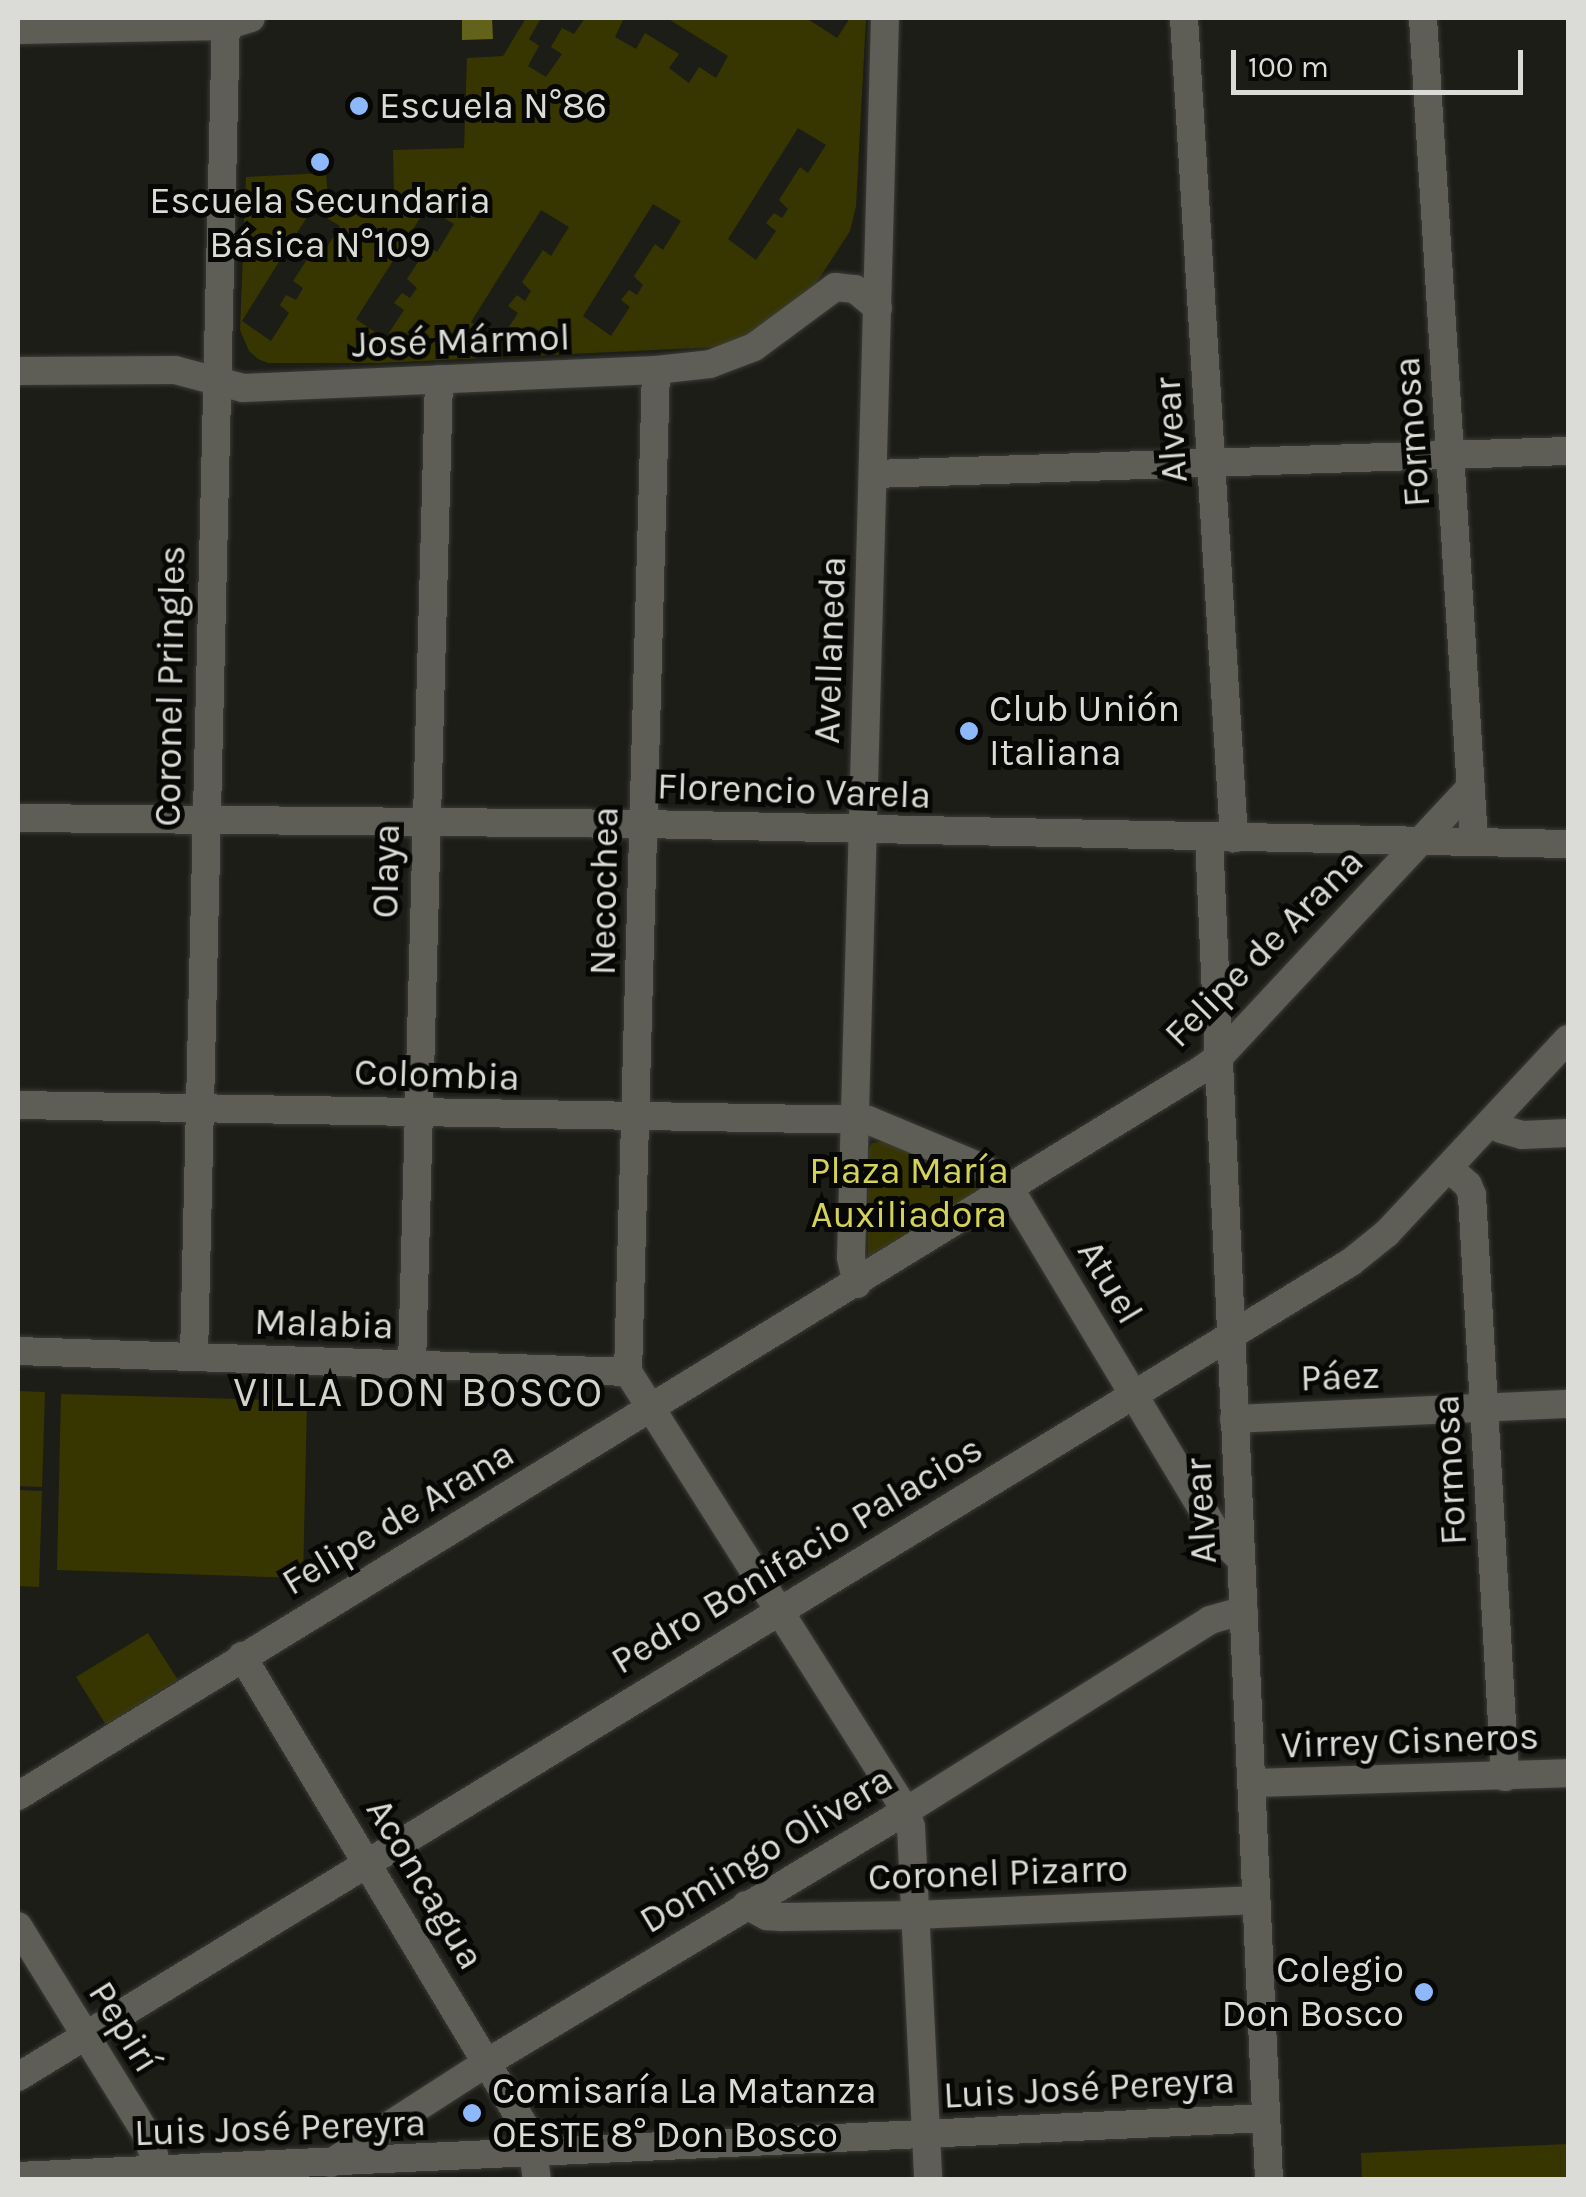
<!DOCTYPE html>
<meta charset="utf-8">
<style>
body{margin:0}
#map{position:relative;width:1586px;height:2197px;overflow:hidden;background:#1d1d18;font-family:Karla,sans-serif}
div>[style]{position:absolute}
.green>*{inset:0;background:#373600}
.water>*{inset:0;background:#63621a}
.roads{filter:drop-shadow(0 0 2px #3b3b37) drop-shadow(0 0 2px #3b3b37)}
.minor>*{height:28px;margin:-14px;padding:0 14px;transform-origin:14px;border-radius:14px;background:#5e5e57}
.dots>*{width:28px;height:28px;translate:-50% -50%;box-sizing:border-box;border:5px solid #070705;border-radius:50%}
span{translate:-50% -50%;white-space:nowrap;text-align:center;line-height:1.15;-webkit-text-stroke:10px #070705;paint-order:stroke}
.poi-label{font-size:38px;color:#dbdbd7}
.left{translate:0 -50%;text-align:left}
.right{translate:-100% -50%;text-align:right}
.street-label{font-size:38px;color:#dbdbd7}
.park-label{font-size:38px;color:#d4d358}
.quarter-label{font-size:42px;color:#d3d3cb;letter-spacing:2.5px}
.frame{position:absolute;inset:0;border:20px solid #dbdbd7;pointer-events:none}
.scale{position:absolute;left:1231px;top:50px;width:292px;height:45px;box-sizing:border-box;border:5px solid #dbdbd7;border-top:0;padding-left:12px;font-size:30px;line-height:35px;white-space:nowrap;color:#dbdbd7;-webkit-text-stroke:8px #070705;paint-order:stroke}
</style>
<div id="map">
<div class="green">
<div style="clip-path:polygon(evenodd,526px 18px,541px 18px,529px 39px,539px 46px,528px 66px,546px 77px,562px 54px,551px 47px,562px 28px,574px 34px,585px 18px,624px 18px,615px 37px,636px 49px,645px 33px,679px 54px,669px 68px,689px 83px,699px 67px,716px 78px,728px 56px,667px 18px,806px 18px,837px 38px,850px 18px,866px 18px,856px 206px,850px 231px,815px 285px,767px 328px,716px 347px,379px 363px,268px 363px,258px 359px,249px 351px,240px 330px,246px 177px,326px 173px,328px 198px,394px 194px,393px 150px,464px 148px,467px 58px,503px 56px,526px 18px,798px 128px,826px 145px,808px 173px,800px 167px,779px 200px,788px 209px,782px 218px,774px 213px,766px 223px,776px 231px,756px 260px,728px 239px,798px 128px,526px 18px,653px 204px,681px 221px,663px 250px,655px 244px,634px 276px,643px 285px,637px 295px,629px 290px,621px 300px,630px 307px,611px 336px,583px 316px,653px 204px,526px 18px,427px 207px,454px 224px,437px 252px,428px 247px,407px 279px,417px 288px,410px 298px,402px 293px,394px 303px,404px 310px,385px 339px,356px 319px,427px 207px,526px 18px,312px 209px,340px 226px,322px 255px,314px 249px,293px 281px,303px 288px,296px 300px,286px 295px,280px 305px,289px 313px,271px 341px,242px 321px,312px 209px,526px 18px,541px 210px,569px 227px,551px 256px,543px 250px,522px 282px,531px 291px,525px 301px,517px 295px,508px 306px,518px 313px,499px 342px,471px 322px,541px 210px)"></div>
<div style="clip-path:polygon(883px 1141px,980px 1175px,987px 1186px,868px 1259px,868px 1151px,872px 1143px)"></div>
<div style="clip-path:polygon(18px 1391px,45px 1392px,42px 1487px,18px 1486px)"></div>
<div style="clip-path:polygon(61px 1394px,307px 1401px,303px 1578px,57px 1570px)"></div>
<div style="clip-path:polygon(18px 1490px,42px 1491px,39px 1587px,18px 1586px)"></div>
<div style="clip-path:polygon(148px 1633px,178px 1680px,106px 1725px,76px 1677px)"></div>
<div style="clip-path:polygon(1568px 2144px,1568px 2179px,1362px 2179px,1361px 2153px)"></div>
</div>
<div class="water">
<div style="clip-path:polygon(462px 18px,492px 18px,493px 39px,462px 40px)"></div>
</div>
<div class="roads">
<div class="minor">
<div style="left:1184px;top:18px;width:822px;rotate:86.51deg"></div>
<div style="left:1423px;top:18px;width:825px;rotate:86.45deg"></div>
<div style="left:18px;top:30px;width:207px;rotate:-1.1deg"></div>
<div style="left:225px;top:26px;width:27px;rotate:-17deg"></div>
<div style="left:656px;top:370px;width:1002px;rotate:91.6deg"></div>
<div style="left:628px;top:1372px;width:520px;rotate:57.66deg"></div>
<div style="left:906px;top:1811px;width:17px;rotate:73deg"></div>
<div style="left:911px;top:1827px;width:353px;rotate:87.2deg"></div>
<div style="left:18px;top:371px;width:157px;rotate:-0.4deg"></div>
<div style="left:175px;top:370px;width:70px;rotate:14.8deg"></div>
<div style="left:243px;top:388px;width:413px;rotate:-2.5deg"></div>
<div style="left:656px;top:370px;width:54px;rotate:-6.3deg"></div>
<div style="left:710px;top:364px;width:47px;rotate:-21.1deg"></div>
<div style="left:754px;top:347px;width:101px;rotate:-36.5deg"></div>
<div style="left:835px;top:287px;width:20px;rotate:6deg"></div>
<div style="left:855px;top:289px;width:30px;rotate:40deg"></div>
<div style="left:874px;top:474px;width:694px;rotate:-1.9deg"></div>
<div style="left:18px;top:818px;width:625px;rotate:0.55deg"></div>
<div style="left:643px;top:824px;width:925px;rotate:1.24deg"></div>
<div style="left:1209px;top:838px;width:1343px;rotate:87.44deg"></div>
<div style="left:18px;top:1105px;width:850px;rotate:1.01deg"></div>
<div style="left:868px;top:1120px;width:125px;rotate:22.7deg"></div>
<div style="left:983px;top:1168px;width:34px;rotate:38deg"></div>
<div style="left:1010px;top:1189px;width:408px;rotate:59deg"></div>
<div style="left:1220px;top:1539px;width:28px;rotate:44deg"></div>
<div style="left:1494px;top:1120px;width:11px;rotate:52deg"></div>
<div style="left:1501px;top:1129px;width:22px;rotate:16deg"></div>
<div style="left:1522px;top:1135px;width:46px;rotate:-2.5deg"></div>
<div style="left:1449px;top:1168px;width:25px;rotate:42deg"></div>
<div style="left:1468px;top:1185px;width:11px;rotate:68deg"></div>
<div style="left:1472px;top:1195px;width:583px;rotate:86.75deg"></div>
<div style="left:857px;top:1284px;width:27px;rotate:-103deg"></div>
<div style="left:851px;top:1258px;width:1240px;rotate:-88.43deg"></div>
<div style="left:18px;top:1351px;width:610px;rotate:1.97deg"></div>
<div style="left:194px;top:1356px;width:1338px;rotate:-88.63deg"></div>
<div style="left:412px;top:1365px;width:986px;rotate:-88.43deg"></div>
<div style="left:1234px;top:1419px;width:334px;rotate:-2.6deg"></div>
<div style="left:242px;top:1656px;width:561px;rotate:59deg"></div>
<div style="left:531px;top:2137px;width:43px;rotate:82.1deg"></div>
<div style="left:1253px;top:1783px;width:315px;rotate:-1.8deg"></div>
<div style="left:18px;top:1796px;width:1388px;rotate:-31.54deg"></div>
<div style="left:1201px;top:1070px;width:24px;rotate:-36deg"></div>
<div style="left:1220px;top:1056px;width:367px;rotate:-47deg"></div>
<div style="left:746px;top:1905px;width:24px;rotate:28deg"></div>
<div style="left:767px;top:1916px;width:14px;rotate:4deg"></div>
<div style="left:781px;top:1917px;width:134px;rotate:-0.9deg"></div>
<div style="left:915px;top:1915px;width:341px;rotate:-2.5deg"></div>
<div style="left:18px;top:1926px;width:242px;rotate:58.3deg"></div>
<div style="left:145px;top:2132px;width:25px;rotate:69deg"></div>
<div style="left:154px;top:2155px;width:25px;rotate:85deg"></div>
<div style="left:18px;top:2077px;width:1562px;rotate:-31.44deg"></div>
<div style="left:1351px;top:1262px;width:46px;rotate:-38.9deg"></div>
<div style="left:1387px;top:1233px;width:265px;rotate:-47deg"></div>
<div style="left:331px;top:2163px;width:187px;rotate:-32.8deg"></div>
<div style="left:488px;top:2062px;width:488px;rotate:-31deg"></div>
<div style="left:906px;top:1811px;width:359px;rotate:-32.1deg"></div>
<div style="left:1210px;top:1620px;width:35px;rotate:-16deg"></div>
<div style="left:18px;top:2176px;width:1248px;rotate:-2.66deg"></div>
</div>
</div>
<div class="dots">
<div style="left:359px;top:106px;background:#8db9fc"></div>
<div style="left:320px;top:162px;background:#8db9fc"></div>
<div style="left:969px;top:731px;background:#8db9fc"></div>
<div style="left:1424px;top:1992px;background:#8db9fc"></div>
<div style="left:472px;top:2113px;background:#8db9fc"></div>
</div>
<div class="poi-label">
<span class="left" style="left:379px;top:106px">Escuela N°86</span>
<span style="left:320px;top:223px">Escuela Secundaria<br>Básica N°109</span>
<span class="left" style="left:989px;top:731px">Club Unión<br>Italiana</span>
<span class="right" style="left:1404px;top:1992px">Colegio<br>Don Bosco</span>
<span class="left" style="left:492px;top:2113px">Comisaría La Matanza<br>OESTE 8° Don Bosco</span>
</div>
<div class="street-label">
<span style="left:461px;top:341px;rotate:-2deg">José Mármol</span>
<span style="left:1171px;top:430px;rotate:-94deg">Alvear</span>
<span style="left:1412px;top:432px;rotate:-94deg">Formosa</span>
<span style="left:830px;top:650px;rotate:-88deg">Avellaneda</span>
<span style="left:170px;top:686px;rotate:-89deg">Coronel Pringles</span>
<span style="left:794px;top:791px;rotate:2deg">Florencio Varela</span>
<span style="left:386px;top:871px;rotate:-89deg">Olaya</span>
<span style="left:604px;top:891px;rotate:-89deg">Necochea</span>
<span style="left:1264px;top:948px;rotate:-45deg">Felipe de Arana</span>
<span style="left:437px;top:1075px;rotate:2deg">Colombia</span>
<span style="left:1110px;top:1282px;rotate:59deg">Atuel</span>
<span style="left:324px;top:1324px;rotate:2deg">Malabia</span>
<span style="left:1340px;top:1377px;rotate:-2deg">Páez</span>
<span style="left:1450px;top:1470px;rotate:-93deg">Formosa</span>
<span style="left:1201px;top:1511px;rotate:-93deg">Alvear</span>
<span style="left:398px;top:1518px;rotate:-31deg">Felipe de Arana</span>
<span style="left:797px;top:1555px;rotate:-31deg">Pedro Bonifacio Palacios</span>
<span style="left:1410px;top:1741px;rotate:-2deg">Virrey Cisneros</span>
<span style="left:766px;top:1850px;rotate:-31deg">Domingo Olivera</span>
<span style="left:998px;top:1873px;rotate:-2deg">Coronel Pizarro</span>
<span style="left:425px;top:1884px;rotate:59deg">Aconcagua</span>
<span style="left:124px;top:2027px;rotate:58deg">Pepirí</span>
<span style="left:1089px;top:2088px;rotate:-3deg">Luis José Pereyra</span>
<span style="left:280px;top:2128px;rotate:-2deg">Luis José Pereyra</span>
</div>
<div class="park-label">
<span style="left:909px;top:1193px">Plaza María<br>Auxiliadora</span>
</div>
<div class="quarter-label">
<span style="left:419px;top:1392px">VILLA DON BOSCO</span>
</div>
<div class="frame"></div>
<div class="scale">100 m</div>
</div>
